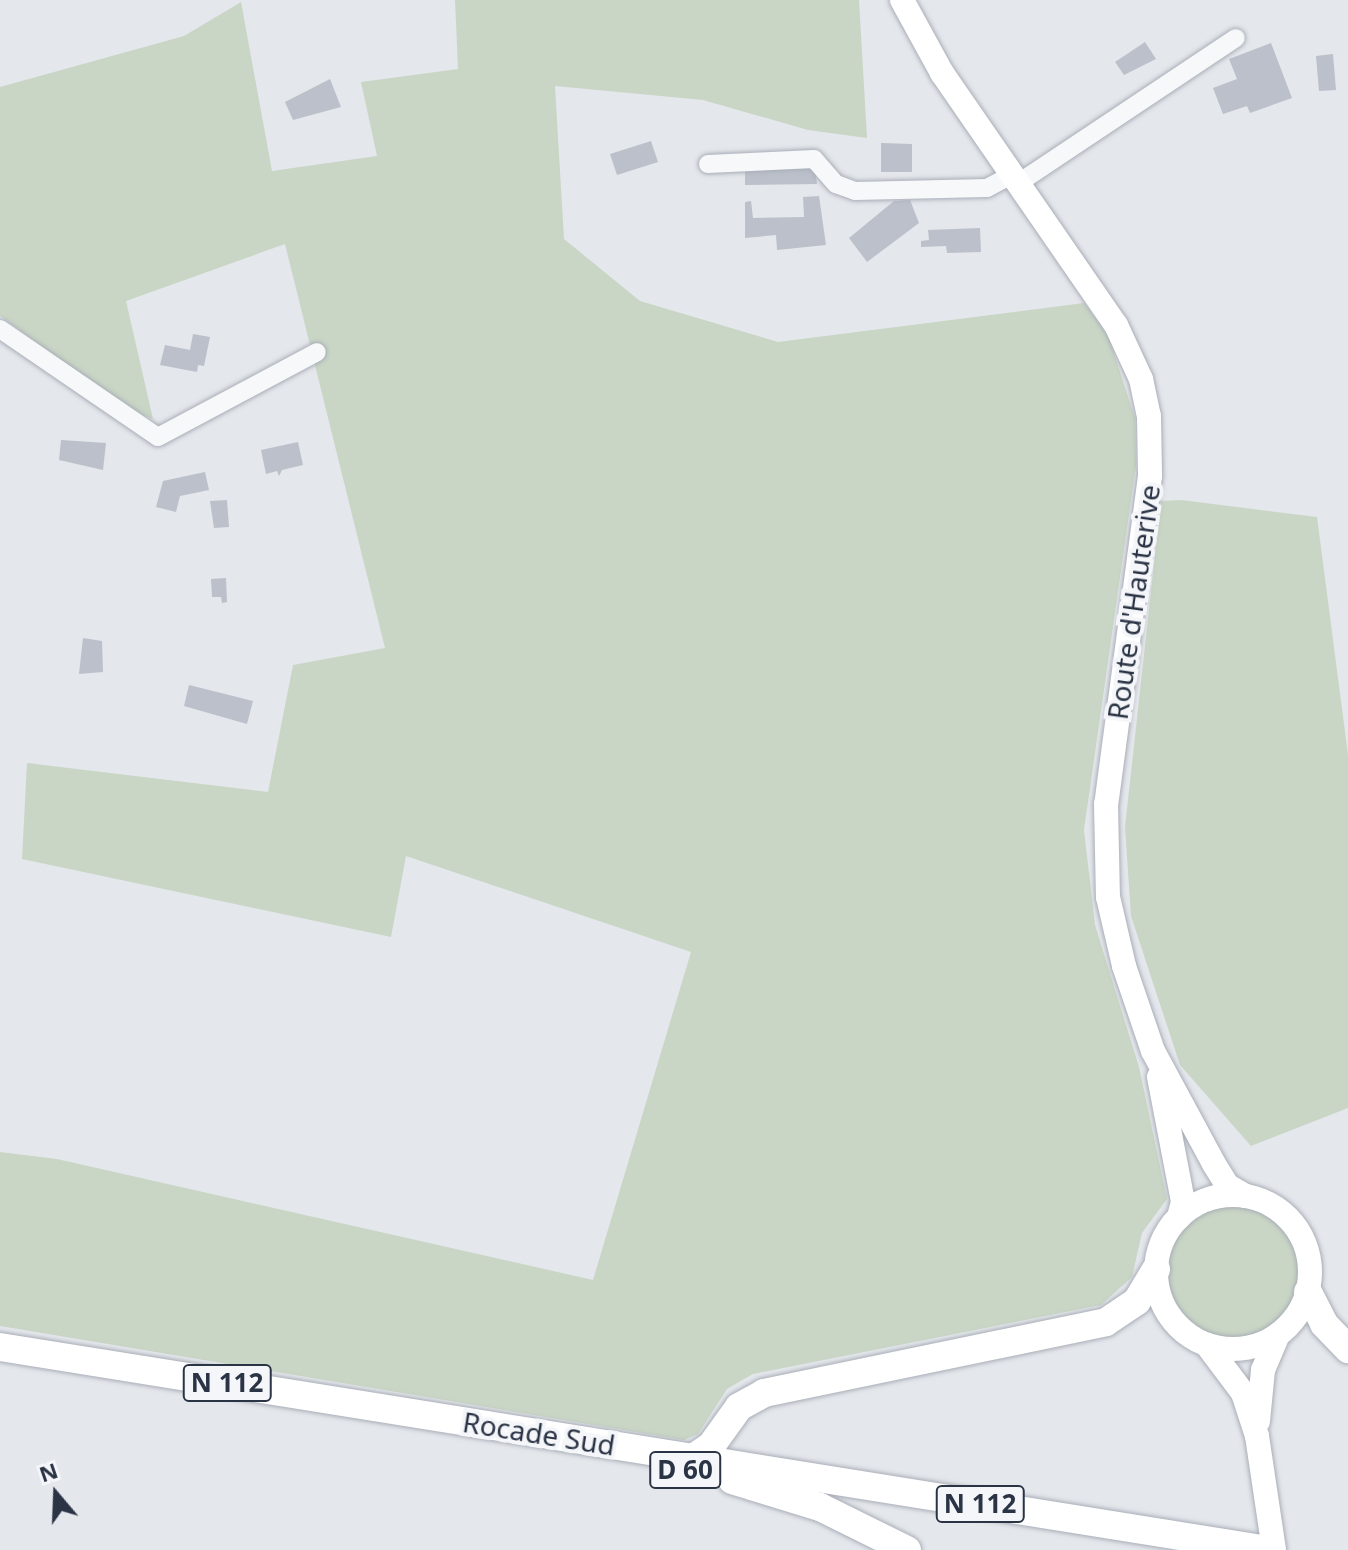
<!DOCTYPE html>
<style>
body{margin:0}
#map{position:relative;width:1348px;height:1550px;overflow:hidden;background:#e4e7ec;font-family:"Noto Sans",sans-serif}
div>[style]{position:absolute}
.green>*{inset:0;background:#c9d6c5}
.round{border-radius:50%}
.building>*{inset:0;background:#bbc0ca}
.roads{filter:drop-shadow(0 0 2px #a9aeb7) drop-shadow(0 0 2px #a9aeb7)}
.street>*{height:18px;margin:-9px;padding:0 9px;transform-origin:9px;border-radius:9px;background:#f7f8fa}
.secondary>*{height:24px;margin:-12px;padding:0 12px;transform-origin:12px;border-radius:12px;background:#fff}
.secondary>.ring{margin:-12px;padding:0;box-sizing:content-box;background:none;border:24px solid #fff;border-radius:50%}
.primary>*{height:28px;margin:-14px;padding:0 14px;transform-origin:14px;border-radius:14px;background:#fff}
span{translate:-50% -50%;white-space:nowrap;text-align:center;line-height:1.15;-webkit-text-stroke:8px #f4f6f9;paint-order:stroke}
.shield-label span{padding:2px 6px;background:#f4f6f9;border:2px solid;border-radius:6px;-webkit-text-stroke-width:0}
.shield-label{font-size:26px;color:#2b3445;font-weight:700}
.street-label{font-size:28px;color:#2b3445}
.north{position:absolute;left:16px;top:1454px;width:80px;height:80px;-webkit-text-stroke:6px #f4f6f9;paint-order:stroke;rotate:341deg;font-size:22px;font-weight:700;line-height:32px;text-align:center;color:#2b3445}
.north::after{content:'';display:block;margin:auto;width:28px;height:36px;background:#2b3445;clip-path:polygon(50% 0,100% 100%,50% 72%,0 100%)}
</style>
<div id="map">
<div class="green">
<div style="clip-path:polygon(455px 0,859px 0,867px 138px,808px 130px,703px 100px,555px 86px,564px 239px,640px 301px,778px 342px,1084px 303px,1108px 335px,1135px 418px,1136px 465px,1084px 830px,1095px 925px,1139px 1067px,1167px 1199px,1142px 1233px,1132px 1277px,1101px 1305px,753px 1374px,727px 1389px,698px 1434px,684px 1440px,0 1326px,0 1152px,57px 1159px,593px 1280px,691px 952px,406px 856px,391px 937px,22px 859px,27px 763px,268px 792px,293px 665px,385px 648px,285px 244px,126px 301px,153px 419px,127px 408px,0 316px,0 87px,184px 36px,241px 2px,272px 171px,377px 156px,361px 82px,458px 69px)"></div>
<div style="clip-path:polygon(1181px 500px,1317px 517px,1348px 755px,1348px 1108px,1251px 1146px,1180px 1065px,1131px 916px,1125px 827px,1161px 501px)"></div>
<div class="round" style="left:1166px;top:1205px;width:134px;height:134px"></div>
</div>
<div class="building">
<div style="clip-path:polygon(1145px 42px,1156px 59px,1124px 75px,1115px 62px)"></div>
<div style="clip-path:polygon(1271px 43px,1292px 98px,1250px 113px,1247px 106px,1223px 114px,1213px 88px,1237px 79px,1229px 59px)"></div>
<div style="clip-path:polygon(1333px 54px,1336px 90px,1319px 91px,1316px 56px)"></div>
<div style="clip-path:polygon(330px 79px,341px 107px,293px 120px,285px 102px)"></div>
<div style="clip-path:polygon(651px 141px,658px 162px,617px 175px,610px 154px)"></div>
<div style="clip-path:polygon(881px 143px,912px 144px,912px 172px,881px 172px)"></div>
<div style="clip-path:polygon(815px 168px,817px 184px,745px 185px,745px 170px)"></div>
<div style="clip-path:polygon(819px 196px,826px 245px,777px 250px,776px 235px,745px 238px,745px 202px,751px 201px,753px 218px,804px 217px,803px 197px)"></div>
<div style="clip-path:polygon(910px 200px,919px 223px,867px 262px,849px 238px,894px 201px)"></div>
<div style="clip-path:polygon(980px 228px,981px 252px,947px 253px,946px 246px,921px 247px,921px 241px,929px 240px,928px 230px)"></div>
<div style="clip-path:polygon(193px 334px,210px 337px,204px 366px,198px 365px,197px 372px,160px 365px,165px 345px,190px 350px)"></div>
<div style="clip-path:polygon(61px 440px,106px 443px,103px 470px,59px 460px)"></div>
<div style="clip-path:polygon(298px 442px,303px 465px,282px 470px,279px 476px,277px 471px,266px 474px,261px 450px)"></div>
<div style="clip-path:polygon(205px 472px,209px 490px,180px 496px,176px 512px,156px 507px,163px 481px)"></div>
<div style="clip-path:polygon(227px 500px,229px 527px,214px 528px,210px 501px)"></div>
<div style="clip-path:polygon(226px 578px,227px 602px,222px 603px,221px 597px,212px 597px,211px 579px)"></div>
<div style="clip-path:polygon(83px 638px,102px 641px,103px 672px,79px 674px)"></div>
<div style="clip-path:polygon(189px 685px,253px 701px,247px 724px,184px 706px)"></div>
</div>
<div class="roads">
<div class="street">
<div style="left:708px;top:164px;width:106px;rotate:-2.7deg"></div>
<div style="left:814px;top:159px;width:33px;rotate:49deg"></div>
<div style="left:836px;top:184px;width:20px;rotate:20deg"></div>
<div style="left:855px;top:191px;width:132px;rotate:-1.3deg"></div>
<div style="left:987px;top:188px;width:27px;rotate:-28deg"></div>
<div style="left:1017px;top:184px;width:263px;rotate:-33.7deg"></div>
<div style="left:0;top:329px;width:191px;rotate:34.4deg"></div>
<div style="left:158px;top:437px;width:180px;rotate:-28.1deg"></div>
</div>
<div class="secondary">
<div style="left:902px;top:0;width:83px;rotate:61.3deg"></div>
<div style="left:942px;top:73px;width:306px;rotate:55.4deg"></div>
<div style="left:1116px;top:325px;width:60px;rotate:65.2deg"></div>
<div style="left:1141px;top:379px;width:38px;rotate:78deg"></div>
<div style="left:1149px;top:416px;width:60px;rotate:89deg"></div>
<div style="left:1150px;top:476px;width:331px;rotate:97.6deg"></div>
<div style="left:1106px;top:804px;width:93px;rotate:88.8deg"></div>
<div style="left:1108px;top:897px;width:71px;rotate:76.9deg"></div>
<div style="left:1124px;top:966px;width:90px;rotate:71.2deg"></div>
<div style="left:1153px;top:1051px;width:128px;rotate:61.6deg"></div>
<div style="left:1214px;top:1164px;width:26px;rotate:58deg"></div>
<div style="left:1228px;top:1186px;width:20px;rotate:30deg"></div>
<div style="left:1159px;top:1077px;width:127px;rotate:79.1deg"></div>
<div style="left:1183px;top:1202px;width:16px;rotate:105deg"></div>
<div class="ring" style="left:1156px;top:1195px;width:130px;height:130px"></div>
<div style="left:1207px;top:1345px;width:60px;rotate:53.1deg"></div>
<div style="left:1243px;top:1393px;width:45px;rotate:72deg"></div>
<div style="left:1257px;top:1436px;width:115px;rotate:81.5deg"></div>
<div style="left:1258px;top:1421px;width:51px;rotate:-84.4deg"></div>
<div style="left:1263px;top:1370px;width:38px;rotate:-67deg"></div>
</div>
<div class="primary">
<div style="left:1308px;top:1292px;width:36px;rotate:63deg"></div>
<div style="left:1324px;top:1324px;width:35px;rotate:46deg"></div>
<div style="left:0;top:1347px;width:1283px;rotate:9.1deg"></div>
<div style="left:693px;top:1458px;width:22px;rotate:-34deg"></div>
<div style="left:711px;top:1446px;width:48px;rotate:-54.3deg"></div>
<div style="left:739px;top:1407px;width:29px;rotate:-29deg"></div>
<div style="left:764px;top:1393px;width:349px;rotate:-11.7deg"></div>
<div style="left:1106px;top:1322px;width:37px;rotate:-34deg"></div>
<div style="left:1137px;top:1301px;width:37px;rotate:-59deg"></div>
<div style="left:732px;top:1480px;width:92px;rotate:17.1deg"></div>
<div style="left:820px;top:1507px;width:97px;rotate:26.3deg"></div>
</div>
</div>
<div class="shield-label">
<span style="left:227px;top:1383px">N 112</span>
<span style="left:685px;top:1470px">D 60</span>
<span style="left:980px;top:1504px">N 112</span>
</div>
<div class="street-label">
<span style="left:1133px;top:602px;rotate:-82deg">Route d'Hauterive</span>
<span style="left:539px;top:1433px;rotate:9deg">Rocade Sud</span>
</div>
<div class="north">N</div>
</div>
